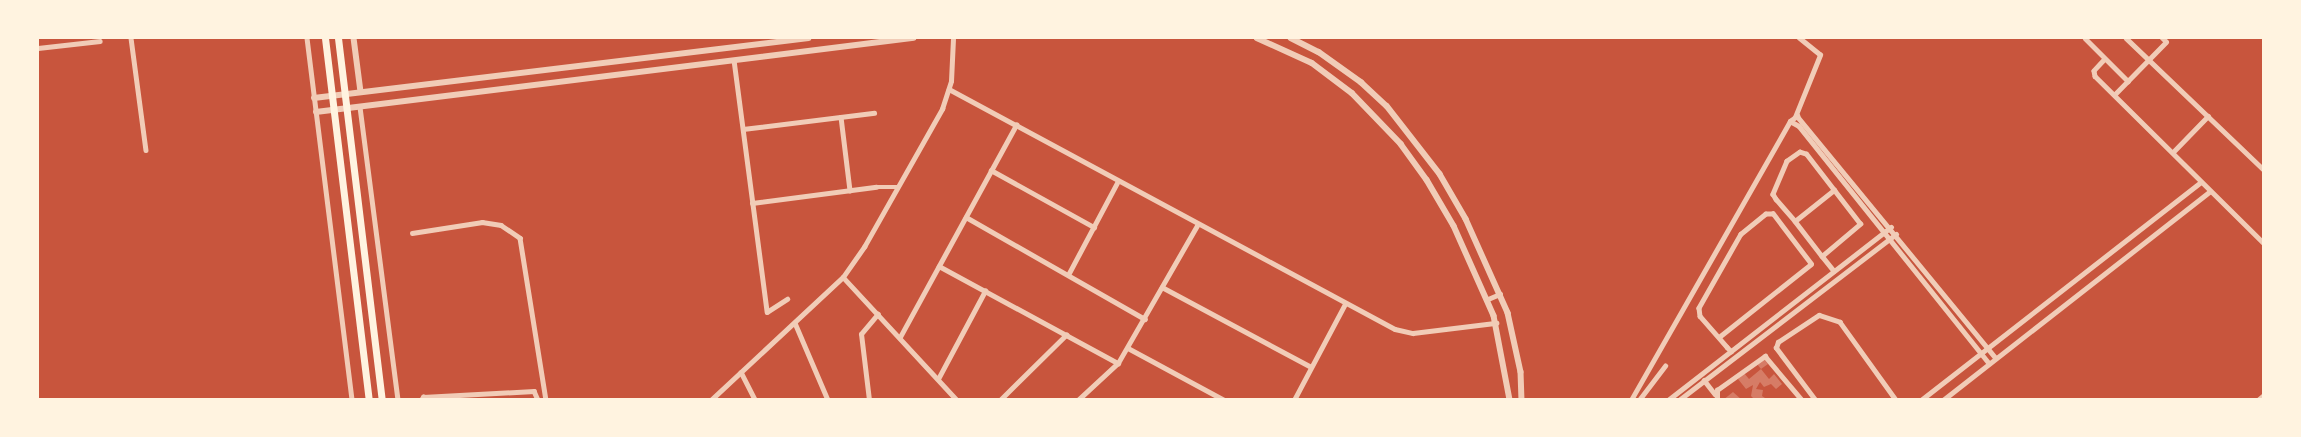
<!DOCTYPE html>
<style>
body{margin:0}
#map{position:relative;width:2301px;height:437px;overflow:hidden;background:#c8553d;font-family:"Playfair Display",serif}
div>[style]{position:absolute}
.building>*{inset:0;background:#d67c66}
.minor>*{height:4.5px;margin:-2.25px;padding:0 2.25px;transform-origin:2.25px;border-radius:2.25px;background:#f1ccb7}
.tertiary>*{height:5.5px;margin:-2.75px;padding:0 2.75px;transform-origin:2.75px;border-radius:2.75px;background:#f1ccb7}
.secondary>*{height:7px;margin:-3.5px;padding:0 3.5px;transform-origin:3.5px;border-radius:3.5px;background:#fff3e0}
span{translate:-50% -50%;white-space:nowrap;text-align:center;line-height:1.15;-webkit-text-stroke:5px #fff3e0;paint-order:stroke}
.frame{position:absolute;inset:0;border:39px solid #fff3e0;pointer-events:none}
</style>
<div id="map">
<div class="building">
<div style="clip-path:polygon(1763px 358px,1768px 364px,1761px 369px,1769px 379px,1774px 374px,1782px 384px,1776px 389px,1771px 384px,1764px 387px,1760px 382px,1756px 389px,1763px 390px,1762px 396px,1768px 400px,1755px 400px,1751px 396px,1753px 385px,1746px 389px,1738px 379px,1744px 373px,1749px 379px,1761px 369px,1757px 364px)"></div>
<div style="clip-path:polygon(1733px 392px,1742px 400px,1723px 400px)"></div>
</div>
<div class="minor">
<div style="left:131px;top:38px;width:113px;rotate:82.4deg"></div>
<div style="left:307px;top:38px;width:365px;rotate:82.9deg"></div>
<div style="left:2085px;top:38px;width:61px;rotate:45deg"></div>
<div style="left:2126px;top:38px;width:191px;rotate:43.7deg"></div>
<div style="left:38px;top:48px;width:62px;rotate:-6.4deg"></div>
<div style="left:2105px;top:59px;width:16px;rotate:133deg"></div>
<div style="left:2094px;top:71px;width:5px;rotate:79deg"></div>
<div style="left:2095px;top:76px;width:238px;rotate:44.7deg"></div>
<div style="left:734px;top:60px;width:254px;rotate:82.5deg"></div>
<div style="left:767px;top:312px;width:24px;rotate:-33deg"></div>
<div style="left:949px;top:89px;width:506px;rotate:28.29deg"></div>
<div style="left:1395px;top:329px;width:18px;rotate:13deg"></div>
<div style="left:1413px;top:333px;width:84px;rotate:-6.9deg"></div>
<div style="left:2114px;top:95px;width:74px;rotate:-45.5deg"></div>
<div style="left:2166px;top:42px;width:6px;rotate:-135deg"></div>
<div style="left:360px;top:107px;width:295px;rotate:82.6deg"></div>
<div style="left:841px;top:117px;width:74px;rotate:83deg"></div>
<div style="left:1795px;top:117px;width:67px;rotate:-68deg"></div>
<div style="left:1820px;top:55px;width:27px;rotate:-141deg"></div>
<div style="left:1790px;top:121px;width:10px;rotate:29deg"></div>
<div style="left:1799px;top:126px;width:304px;rotate:51.3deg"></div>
<div style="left:743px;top:129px;width:132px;rotate:-7deg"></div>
<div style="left:2173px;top:152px;width:50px;rotate:-45.8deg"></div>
<div style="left:991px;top:170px;width:118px;rotate:29deg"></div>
<div style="left:752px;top:203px;width:125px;rotate:-7.4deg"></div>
<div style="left:876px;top:187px;width:22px"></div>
<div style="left:966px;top:217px;width:206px;rotate:29.7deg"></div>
<div style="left:1795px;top:221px;width:50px;rotate:-38.5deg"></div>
<div style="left:412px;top:233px;width:71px;rotate:-8.9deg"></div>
<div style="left:482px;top:222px;width:19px;rotate:9deg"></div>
<div style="left:501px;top:225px;width:23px;rotate:34deg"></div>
<div style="left:520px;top:238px;width:164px;rotate:80.9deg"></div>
<div style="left:1822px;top:256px;width:50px;rotate:-40.1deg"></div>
<div style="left:1860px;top:224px;width:88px;rotate:-127.6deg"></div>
<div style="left:1806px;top:154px;width:6px;rotate:-162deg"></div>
<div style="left:1800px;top:152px;width:16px;rotate:145deg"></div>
<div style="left:1787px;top:161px;width:36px;rotate:113deg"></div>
<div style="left:1773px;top:194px;width:6px;rotate:59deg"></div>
<div style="left:1776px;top:199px;width:29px;rotate:49deg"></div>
<div style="left:1795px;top:221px;width:44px;rotate:52.4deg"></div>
<div style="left:1822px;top:256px;width:19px;rotate:51deg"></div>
<div style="left:939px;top:266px;width:204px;rotate:28.5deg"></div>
<div style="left:1068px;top:275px;width:106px;rotate:-62deg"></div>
<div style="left:843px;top:277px;width:168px;rotate:47.2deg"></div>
<div style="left:1162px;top:287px;width:169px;rotate:28.2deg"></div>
<div style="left:1488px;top:299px;width:13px;rotate:-23deg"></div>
<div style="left:795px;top:323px;width:84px;rotate:66.8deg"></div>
<div style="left:900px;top:337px;width:242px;rotate:-61.3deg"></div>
<div style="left:1719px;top:337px;width:117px;rotate:-38.4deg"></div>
<div style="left:1811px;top:264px;width:63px;rotate:-127.2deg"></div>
<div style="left:1773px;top:214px;width:7px;rotate:180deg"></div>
<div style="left:1766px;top:214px;width:32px;rotate:141deg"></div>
<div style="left:1741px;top:234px;width:85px;rotate:119.6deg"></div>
<div style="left:1699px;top:308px;width:8px;rotate:83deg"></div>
<div style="left:1700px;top:316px;width:41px;rotate:48.9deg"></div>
<div style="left:1727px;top:347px;width:6px;rotate:45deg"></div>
<div style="left:1128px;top:348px;width:109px;rotate:28.4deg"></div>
<div style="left:741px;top:372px;width:31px;rotate:63deg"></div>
<div style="left:938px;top:379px;width:100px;rotate:-61.9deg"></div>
<div style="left:1704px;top:380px;width:18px;rotate:52deg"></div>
<div style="left:421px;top:400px;width:4px;rotate:-56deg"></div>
<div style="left:423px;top:397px;width:111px;rotate:-3.1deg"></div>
<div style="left:534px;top:391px;width:10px;rotate:66deg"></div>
<div style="left:711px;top:400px;width:180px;rotate:-43deg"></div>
<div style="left:843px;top:277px;width:37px;rotate:-55deg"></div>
<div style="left:864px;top:247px;width:159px;rotate:-60.5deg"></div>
<div style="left:942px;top:109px;width:29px;rotate:-72deg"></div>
<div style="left:951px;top:81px;width:43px;rotate:-87.3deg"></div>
<div style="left:869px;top:400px;width:66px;rotate:-96.9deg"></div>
<div style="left:861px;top:334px;width:26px;rotate:-50deg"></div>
<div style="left:1000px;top:400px;width:93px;rotate:-44.6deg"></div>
<div style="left:1078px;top:400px;width:54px;rotate:-42.8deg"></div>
<div style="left:1118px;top:363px;width:160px;rotate:-60.1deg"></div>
<div style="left:1294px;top:400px;width:109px;rotate:-62deg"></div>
<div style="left:1631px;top:400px;width:321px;rotate:-60.3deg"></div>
<div style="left:1790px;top:121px;width:9px;rotate:-36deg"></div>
<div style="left:1797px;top:116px;width:313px;rotate:50.6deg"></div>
<div style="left:1639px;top:400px;width:43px;rotate:-52.6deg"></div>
<div style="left:1668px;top:400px;width:282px;rotate:-37.8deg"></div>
<div style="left:1679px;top:400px;width:273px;rotate:-37.4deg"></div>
<div style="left:1717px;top:400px;width:10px;rotate:-90deg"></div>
<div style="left:1717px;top:390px;width:59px;rotate:-35.3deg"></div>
<div style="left:1765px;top:356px;width:57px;rotate:49.9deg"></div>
<div style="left:1815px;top:400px;width:65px;rotate:-126.9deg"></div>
<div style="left:1776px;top:348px;width:6px;rotate:-72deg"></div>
<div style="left:1778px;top:342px;width:49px;rotate:-33.4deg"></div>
<div style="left:1819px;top:315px;width:22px;rotate:18deg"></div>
<div style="left:1840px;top:322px;width:96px;rotate:54.3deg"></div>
<div style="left:1921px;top:400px;width:353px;rotate:-37.9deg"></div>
<div style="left:1943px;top:400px;width:338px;rotate:-38deg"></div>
<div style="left:2258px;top:400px;width:8px;rotate:-40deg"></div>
</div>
<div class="tertiary">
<div style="left:354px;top:38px;width:54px;rotate:82.6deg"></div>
<div style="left:1257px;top:38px;width:60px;rotate:24.4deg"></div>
<div style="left:1312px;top:63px;width:50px;rotate:36.9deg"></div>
<div style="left:1352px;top:93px;width:71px;rotate:46.1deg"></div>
<div style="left:1401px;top:144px;width:44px;rotate:54.2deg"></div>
<div style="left:1427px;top:180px;width:53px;rotate:59.6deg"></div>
<div style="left:1454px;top:226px;width:98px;rotate:66deg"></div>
<div style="left:1494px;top:316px;width:86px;rotate:79.2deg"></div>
<div style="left:1291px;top:38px;width:31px;rotate:27deg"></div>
<div style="left:1319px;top:52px;width:52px;rotate:35.5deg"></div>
<div style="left:1361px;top:82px;width:35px;rotate:43deg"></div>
<div style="left:1387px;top:106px;width:86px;rotate:52.1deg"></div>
<div style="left:1440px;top:174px;width:52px;rotate:60deg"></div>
<div style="left:1466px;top:219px;width:103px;rotate:65.9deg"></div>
<div style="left:1508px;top:313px;width:60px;rotate:77.6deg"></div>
<div style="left:1521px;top:372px;width:28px;rotate:88deg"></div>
<div style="left:314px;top:98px;width:498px;rotate:-6.9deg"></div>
<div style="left:316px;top:112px;width:602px;rotate:-7.07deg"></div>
</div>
<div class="secondary">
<div style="left:325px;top:38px;width:365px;rotate:83.1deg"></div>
<div style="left:338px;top:38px;width:365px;rotate:83.1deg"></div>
</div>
<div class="frame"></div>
</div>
